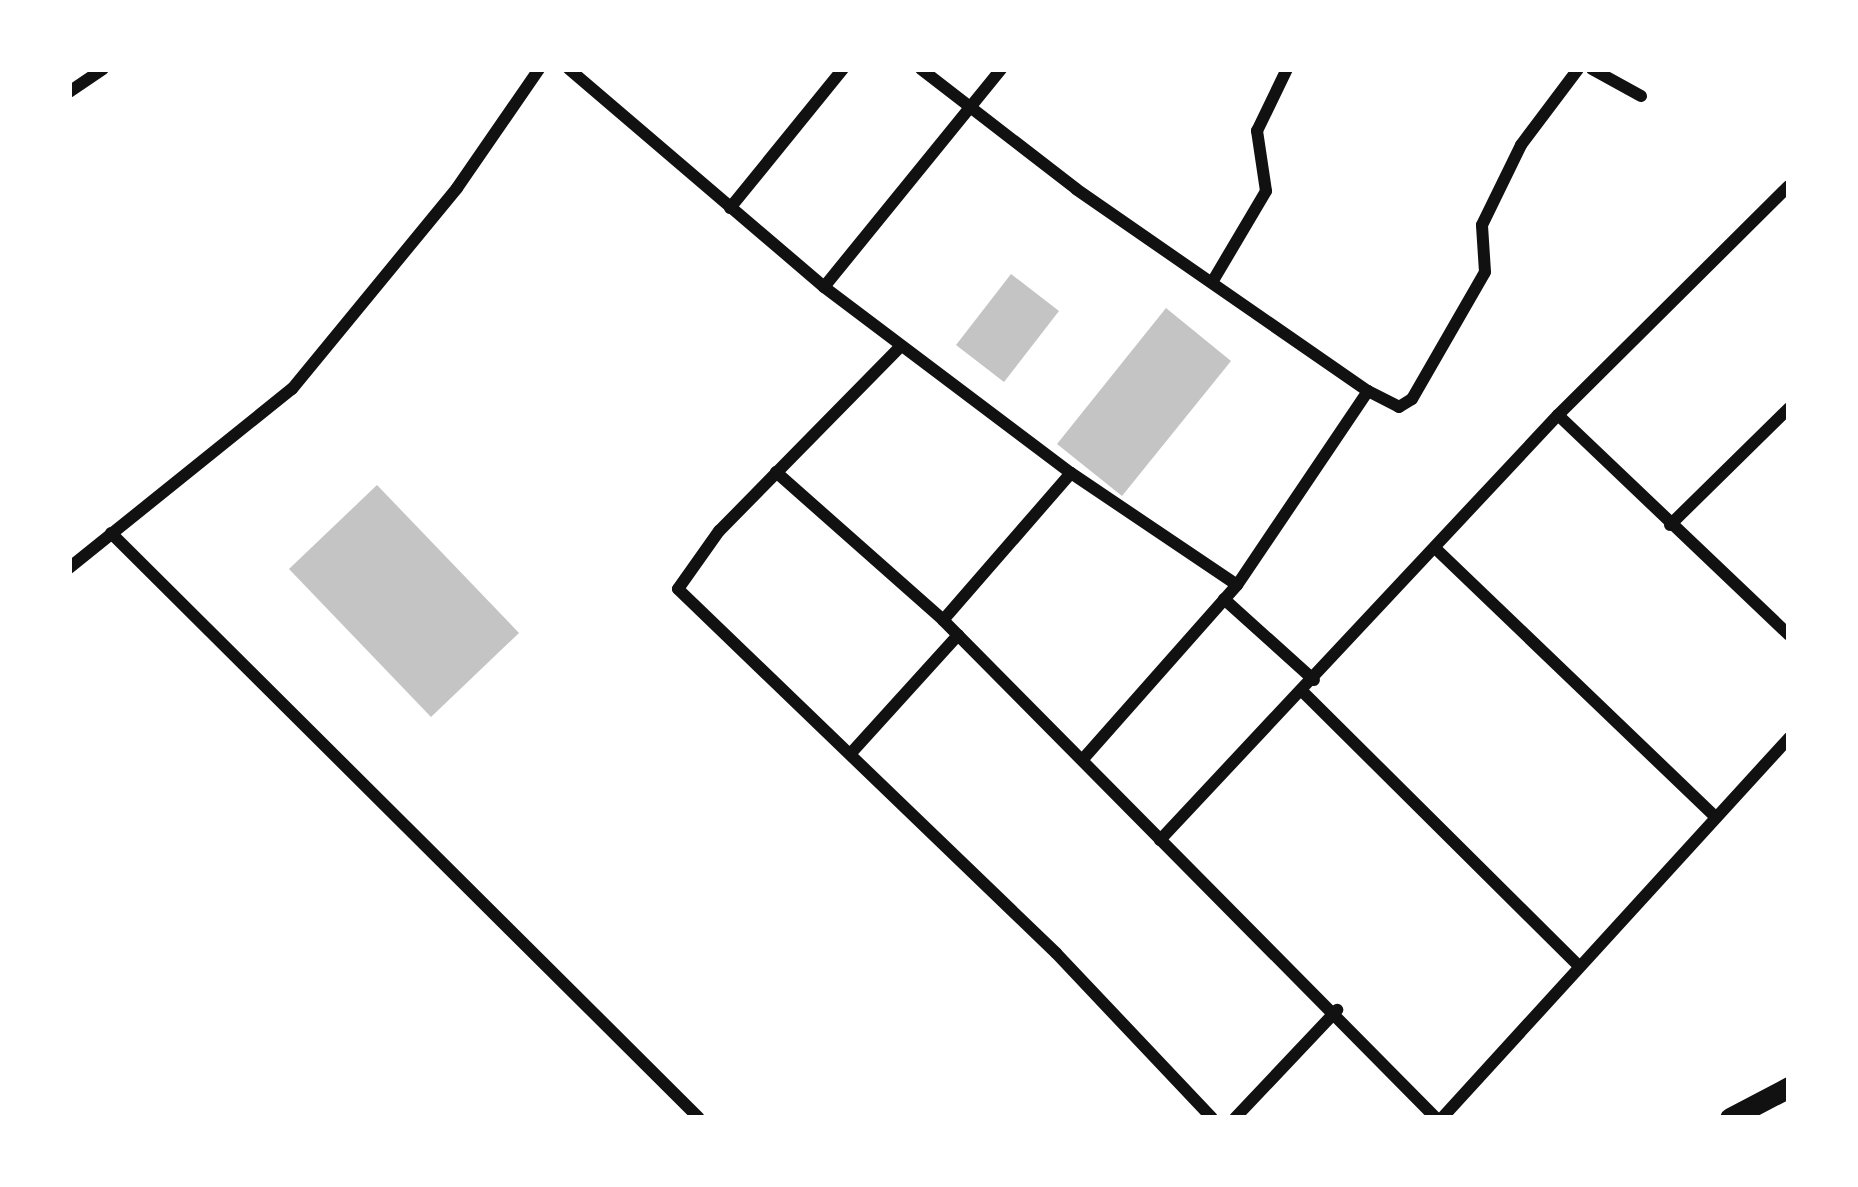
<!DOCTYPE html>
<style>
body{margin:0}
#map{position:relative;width:1858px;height:1187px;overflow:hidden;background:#fff;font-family:"Asap Condensed",sans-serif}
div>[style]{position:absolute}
.building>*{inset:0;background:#c4c4c4}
.minor>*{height:12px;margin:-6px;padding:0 6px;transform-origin:6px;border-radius:6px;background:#111}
.secondary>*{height:21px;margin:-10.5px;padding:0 10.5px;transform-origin:10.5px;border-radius:10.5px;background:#111}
span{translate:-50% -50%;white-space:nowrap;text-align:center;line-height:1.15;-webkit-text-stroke:12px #fff;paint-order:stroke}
.frame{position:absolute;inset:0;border:72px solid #fff;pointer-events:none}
</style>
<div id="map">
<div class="building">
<div style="clip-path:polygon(1011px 274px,1059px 311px,1004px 382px,956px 345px)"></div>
<div style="clip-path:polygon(1166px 308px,1231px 361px,1122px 496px,1057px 444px)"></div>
<div style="clip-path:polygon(377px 485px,519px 633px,431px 717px,289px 569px)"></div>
</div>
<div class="minor">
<div style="left:569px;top:69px;width:335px;rotate:40.5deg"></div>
<div style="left:824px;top:287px;width:309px;rotate:37deg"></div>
<div style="left:1071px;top:473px;width:195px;rotate:131deg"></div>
<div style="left:943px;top:620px;width:701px;rotate:45.29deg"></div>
<div style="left:921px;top:69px;width:196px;rotate:37.7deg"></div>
<div style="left:1076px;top:189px;width:355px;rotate:34.7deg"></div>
<div style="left:1368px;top:391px;width:234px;rotate:124deg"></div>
<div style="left:1237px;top:585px;width:232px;rotate:131.5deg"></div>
<div style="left:1592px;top:69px;width:56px;rotate:28.9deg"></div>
<div style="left:69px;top:92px;width:41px;rotate:-34.1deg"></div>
<div style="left:730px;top:208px;width:179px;rotate:-50.9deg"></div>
<div style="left:1214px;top:279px;width:102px;rotate:-59.4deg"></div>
<div style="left:1266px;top:191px;width:61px;rotate:-98.5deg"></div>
<div style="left:1257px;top:131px;width:69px;rotate:-64.2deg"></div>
<div style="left:824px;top:287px;width:281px;rotate:-50.9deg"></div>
<div style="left:900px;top:347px;width:258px;rotate:134.5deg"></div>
<div style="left:719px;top:531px;width:71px;rotate:125.3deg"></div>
<div style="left:678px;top:589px;width:525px;rotate:43.92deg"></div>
<div style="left:1056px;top:953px;width:227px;rotate:46.6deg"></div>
<div style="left:1368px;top:391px;width:35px;rotate:27deg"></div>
<div style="left:1399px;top:407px;width:15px;rotate:-32deg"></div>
<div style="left:1412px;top:399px;width:146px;rotate:-60.1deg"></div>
<div style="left:1485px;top:272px;width:47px;rotate:-93.7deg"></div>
<div style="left:1482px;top:225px;width:89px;rotate:-64deg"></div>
<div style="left:1521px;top:145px;width:95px;rotate:-53.1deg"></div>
<div style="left:1558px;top:415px;width:319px;rotate:43.6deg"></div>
<div style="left:776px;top:472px;width:223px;rotate:41.5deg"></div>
<div style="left:1071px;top:473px;width:200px;rotate:34deg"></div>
<div style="left:1670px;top:525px;width:167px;rotate:-44.5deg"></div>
<div style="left:111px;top:533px;width:829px;rotate:44.85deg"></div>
<div style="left:1435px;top:548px;width:389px;rotate:43.8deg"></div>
<div style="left:69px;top:568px;width:286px;rotate:-38.8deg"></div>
<div style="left:292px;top:389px;width:260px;rotate:-50.6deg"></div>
<div style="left:457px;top:188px;width:145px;rotate:-55.4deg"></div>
<div style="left:1224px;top:599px;width:121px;rotate:42deg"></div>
<div style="left:1303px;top:692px;width:387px;rotate:44.8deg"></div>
<div style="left:852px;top:752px;width:158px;rotate:-47.8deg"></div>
<div style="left:1160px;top:840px;width:582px;rotate:-46.88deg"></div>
<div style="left:1558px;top:415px;width:325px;rotate:-44.8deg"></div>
<div style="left:1235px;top:1118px;width:149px;rotate:-46.6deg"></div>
<div style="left:1442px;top:1118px;width:515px;rotate:-47.6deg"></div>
</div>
<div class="secondary">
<div style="left:1730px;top:1118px;width:67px;rotate:-27.7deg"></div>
</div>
<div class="frame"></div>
</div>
